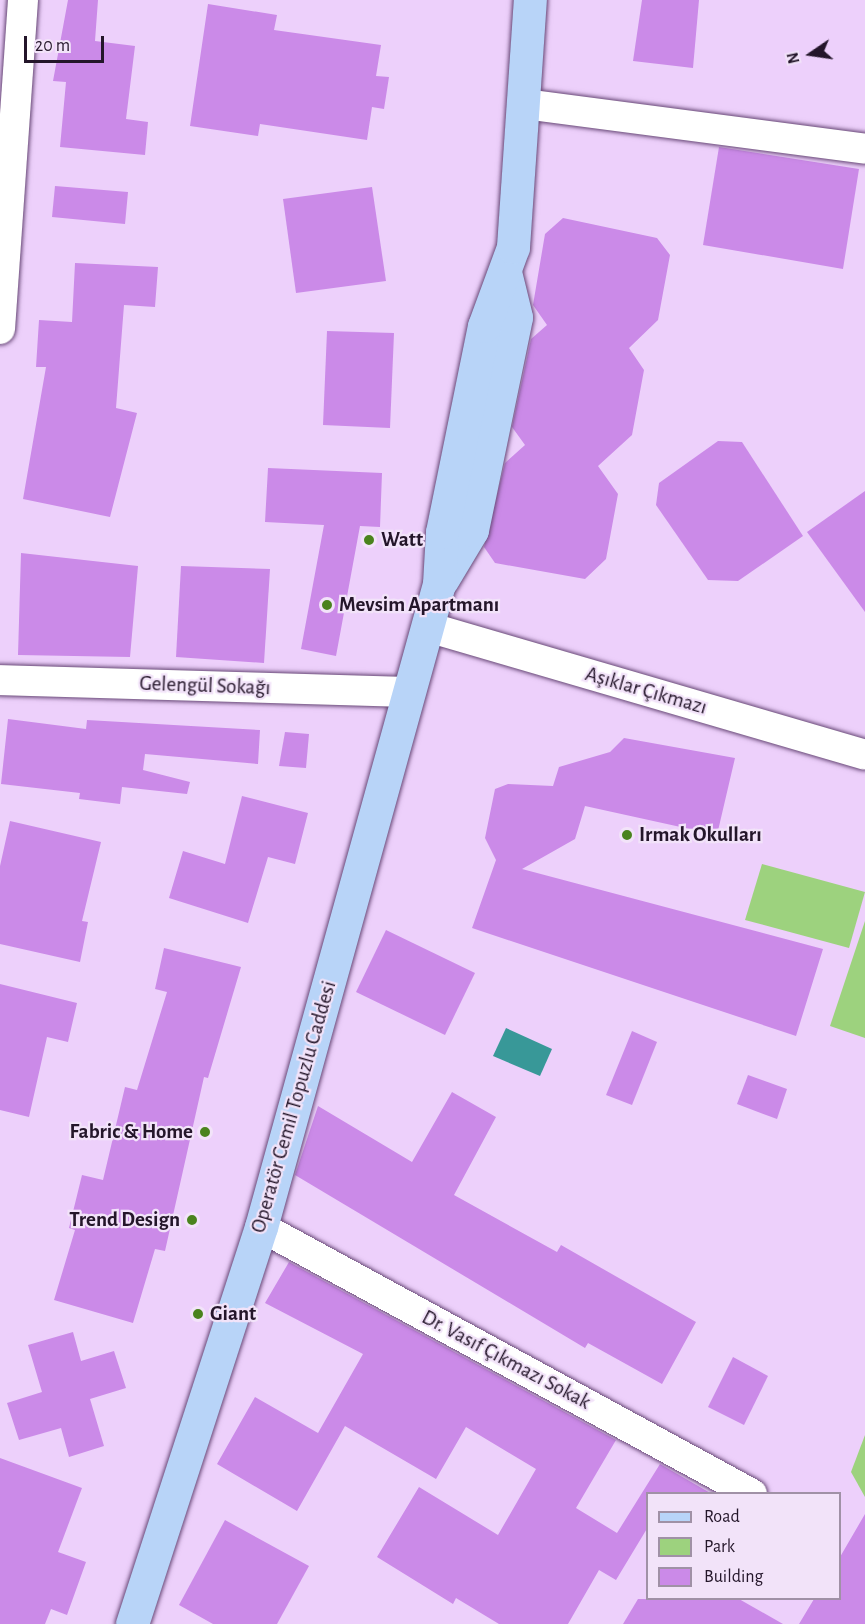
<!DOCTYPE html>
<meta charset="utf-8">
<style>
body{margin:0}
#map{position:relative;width:865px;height:1624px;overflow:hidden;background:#edd0fb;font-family:"Alegreya Sans",sans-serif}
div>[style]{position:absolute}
.green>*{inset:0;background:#9dd27e}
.water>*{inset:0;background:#389898}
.building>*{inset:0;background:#cb8ae8}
.roads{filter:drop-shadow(0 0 2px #684877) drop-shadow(0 0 2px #684877)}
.street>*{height:30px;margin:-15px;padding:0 15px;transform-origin:15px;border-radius:15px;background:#fff}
.primary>*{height:33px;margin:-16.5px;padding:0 16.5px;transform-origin:16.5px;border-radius:16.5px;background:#b8d4f8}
.dots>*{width:16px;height:16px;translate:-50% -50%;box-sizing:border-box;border:3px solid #f2e3f9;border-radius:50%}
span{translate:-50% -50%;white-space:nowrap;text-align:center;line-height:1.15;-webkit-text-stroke:4.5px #f2e3f9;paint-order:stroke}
.poi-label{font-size:21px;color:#24162a;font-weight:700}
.left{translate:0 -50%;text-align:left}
.right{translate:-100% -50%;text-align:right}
.street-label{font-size:21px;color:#24162a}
.legend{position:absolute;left:646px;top:1492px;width:195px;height:108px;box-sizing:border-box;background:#f2e3f9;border:2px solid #a091a6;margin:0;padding:8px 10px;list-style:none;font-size:18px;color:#24162a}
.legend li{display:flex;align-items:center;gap:12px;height:30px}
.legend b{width:30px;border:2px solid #a091a6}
.north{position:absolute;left:781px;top:24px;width:60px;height:60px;-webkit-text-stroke:4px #f2e3f9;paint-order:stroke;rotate:257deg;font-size:16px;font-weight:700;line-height:24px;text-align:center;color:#24162a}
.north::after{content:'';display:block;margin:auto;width:21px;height:27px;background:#24162a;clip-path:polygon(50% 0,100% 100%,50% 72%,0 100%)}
.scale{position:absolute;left:24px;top:36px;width:80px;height:27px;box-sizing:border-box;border:3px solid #24162a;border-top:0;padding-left:8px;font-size:18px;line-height:21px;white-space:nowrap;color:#24162a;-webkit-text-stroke:4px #f2e3f9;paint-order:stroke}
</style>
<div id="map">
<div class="green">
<div style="clip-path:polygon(762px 864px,865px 892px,849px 948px,745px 920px)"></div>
<div style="clip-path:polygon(865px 921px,865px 1038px,830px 1026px)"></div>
<div style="clip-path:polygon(865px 1435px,865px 1497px,851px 1472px)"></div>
</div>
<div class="water">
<div style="clip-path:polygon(506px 1028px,552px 1049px,540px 1076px,493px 1056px)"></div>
</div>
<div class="building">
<div style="clip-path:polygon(68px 0,98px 0,95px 41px,135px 46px,126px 119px,148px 122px,145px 155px,60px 147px,66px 82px,53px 81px)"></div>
<div style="clip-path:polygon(642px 0,699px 0,693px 68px,633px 61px)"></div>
<div style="clip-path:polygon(208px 4px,277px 15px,274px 30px,381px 45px,376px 76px,389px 77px,384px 109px,372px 107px,367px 140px,260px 124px,258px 136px,190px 126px)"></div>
<div style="clip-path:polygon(719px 147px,859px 169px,843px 269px,703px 245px)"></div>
<div style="clip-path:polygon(55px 186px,128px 192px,125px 224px,52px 217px)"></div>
<div style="clip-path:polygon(372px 187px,386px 281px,296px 293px,283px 199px)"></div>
<div style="clip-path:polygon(563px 218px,657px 238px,670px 255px,658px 320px,629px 348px,644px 370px,632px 435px,598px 466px,618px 494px,606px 559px,585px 579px,495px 563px,484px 547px,505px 463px,525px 445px,512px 427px,531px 339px,547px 325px,533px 305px,545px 234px)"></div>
<div style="clip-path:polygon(75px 263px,158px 267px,155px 307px,124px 305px,116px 408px,137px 413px,110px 517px,23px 499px,46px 367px,36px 367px,39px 320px,72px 322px)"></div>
<div style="clip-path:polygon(327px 331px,394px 333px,390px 428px,323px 425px)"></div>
<div style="clip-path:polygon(718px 441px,742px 442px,803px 536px,738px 581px,708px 580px,656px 505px,659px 483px)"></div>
<div style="clip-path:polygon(268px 468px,382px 473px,380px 527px,360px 526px,336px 656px,301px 649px,324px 525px,265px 522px)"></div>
<div style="clip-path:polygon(865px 491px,865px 612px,807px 532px)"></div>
<div style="clip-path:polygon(21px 553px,138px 566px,130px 657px,18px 655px)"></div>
<div style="clip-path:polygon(181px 566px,270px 569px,264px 663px,176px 657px)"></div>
<div style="clip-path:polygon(8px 719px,86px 729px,87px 720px,260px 730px,258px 764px,145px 754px,143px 770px,190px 782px,187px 794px,122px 787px,120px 804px,79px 799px,80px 793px,1px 784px)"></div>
<div style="clip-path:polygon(285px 732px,309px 734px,306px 768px,279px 766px)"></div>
<div style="clip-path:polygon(624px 738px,735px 758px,717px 835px,585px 806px,575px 839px,522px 869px,823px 949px,796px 1036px,472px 928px,496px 860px,485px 838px,495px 789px,508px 784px,553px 786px,559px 767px,610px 752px)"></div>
<div style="clip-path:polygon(242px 796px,308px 813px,295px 864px,268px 857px,248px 923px,169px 898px,183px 851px,225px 864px)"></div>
<div style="clip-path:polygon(10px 821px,101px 842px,82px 921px,88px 922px,80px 962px,0 944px,0 866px)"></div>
<div style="clip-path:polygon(386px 930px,475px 973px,445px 1035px,356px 992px)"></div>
<div style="clip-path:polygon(164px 948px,241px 967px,208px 1078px,204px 1077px,165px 1251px,155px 1249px,133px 1323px,54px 1300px,75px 1230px,69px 1228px,82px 1175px,103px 1180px,125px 1087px,137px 1090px,167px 992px,155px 989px)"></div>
<div style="clip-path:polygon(0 984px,77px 1003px,68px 1042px,47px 1037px,29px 1117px,0 1110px)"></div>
<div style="clip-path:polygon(632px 1031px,657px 1042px,632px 1105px,606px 1095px)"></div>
<div style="clip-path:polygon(748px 1075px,787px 1089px,777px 1119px,737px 1104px)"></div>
<div style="clip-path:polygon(452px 1092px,496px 1117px,454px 1195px,557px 1252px,561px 1245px,696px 1322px,662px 1384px,588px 1343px,585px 1348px,295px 1175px,318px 1106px,412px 1162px)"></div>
<div style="clip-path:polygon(289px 1262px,616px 1440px,576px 1508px,617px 1533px,660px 1464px,712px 1494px,648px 1494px,648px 1527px,616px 1580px,599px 1570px,568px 1624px,499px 1624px,456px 1598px,453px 1604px,377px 1557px,419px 1487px,498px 1535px,536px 1469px,466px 1427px,436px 1479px,345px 1426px,297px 1511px,217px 1464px,255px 1397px,318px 1433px,363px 1354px,265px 1303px)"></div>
<div style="clip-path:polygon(73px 1332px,81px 1361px,114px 1351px,126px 1388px,90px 1399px,104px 1446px,69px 1457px,61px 1428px,19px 1440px,7px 1403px,42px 1392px,28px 1345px)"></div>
<div style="clip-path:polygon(733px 1357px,768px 1376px,744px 1425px,708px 1407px)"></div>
<div style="clip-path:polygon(0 1458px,82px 1488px,58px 1552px,86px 1562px,67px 1615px,51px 1609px,45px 1624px,0 1624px)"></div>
<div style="clip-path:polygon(865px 1514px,865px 1624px,799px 1624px,814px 1599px,840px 1599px,840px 1557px)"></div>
<div style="clip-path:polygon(225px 1520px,309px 1566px,277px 1624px,213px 1624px,179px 1605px)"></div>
<div style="clip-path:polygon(638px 1599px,739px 1599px,783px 1624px,623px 1624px)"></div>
</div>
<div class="roads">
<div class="street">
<div style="left:525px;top:104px;width:343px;rotate:7.5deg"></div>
<div style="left:0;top:329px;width:330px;rotate:-86deg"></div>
<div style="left:428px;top:627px;width:455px;rotate:16.3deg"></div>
<div style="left:0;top:680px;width:410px;rotate:1.7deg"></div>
<div style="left:261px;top:1227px;width:559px;rotate:28.54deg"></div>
</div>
<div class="primary">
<div style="left:442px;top:580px;width:58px;rotate:-59deg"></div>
<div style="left:472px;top:530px;width:217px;rotate:-78.3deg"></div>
<div style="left:516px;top:317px;width:46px;rotate:-103.7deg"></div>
<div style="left:132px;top:1624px;width:417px;rotate:-72deg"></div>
<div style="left:261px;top:1227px;width:667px;rotate:-74.53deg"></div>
<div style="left:439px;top:584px;width:52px;rotate:-86.7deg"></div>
<div style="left:442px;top:532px;width:210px;rotate:-78.5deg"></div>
<div style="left:484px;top:326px;width:84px;rotate:-69.8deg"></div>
<div style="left:513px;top:247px;width:248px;rotate:-86.1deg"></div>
</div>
</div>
<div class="dots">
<div style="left:369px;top:540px;background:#4a831d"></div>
<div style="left:327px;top:605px;background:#4a831d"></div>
<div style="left:627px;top:835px;background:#4a831d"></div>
<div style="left:205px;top:1132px;background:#4a831d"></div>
<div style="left:192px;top:1220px;background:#4a831d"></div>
<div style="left:198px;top:1314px;background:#4a831d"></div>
</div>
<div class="poi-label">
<span class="left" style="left:381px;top:540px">Watt</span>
<span class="left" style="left:339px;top:605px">Mevsim Apartmanı</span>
<span class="left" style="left:639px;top:835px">Irmak Okulları</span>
<span class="right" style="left:193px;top:1132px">Fabric &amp; Home</span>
<span class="right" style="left:180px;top:1220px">Trend Design</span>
<span class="left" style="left:210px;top:1314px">Giant</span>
</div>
<div class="street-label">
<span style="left:205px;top:686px;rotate:2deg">Gelengül Sokağı</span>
<span style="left:646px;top:691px;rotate:16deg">Aşıklar Çıkmazı</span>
<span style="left:294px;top:1107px;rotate:-74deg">Operatör Cemil Topuzlu Caddesi</span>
<span style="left:506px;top:1360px;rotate:28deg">Dr. Vasıf Çıkmazı Sokak</span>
</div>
<ul class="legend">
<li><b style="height:8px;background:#b8d4f8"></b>Road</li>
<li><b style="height:16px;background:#9dd27e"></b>Park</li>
<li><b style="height:16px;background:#cb8ae8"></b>Building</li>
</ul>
<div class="north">N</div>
<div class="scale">20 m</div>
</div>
